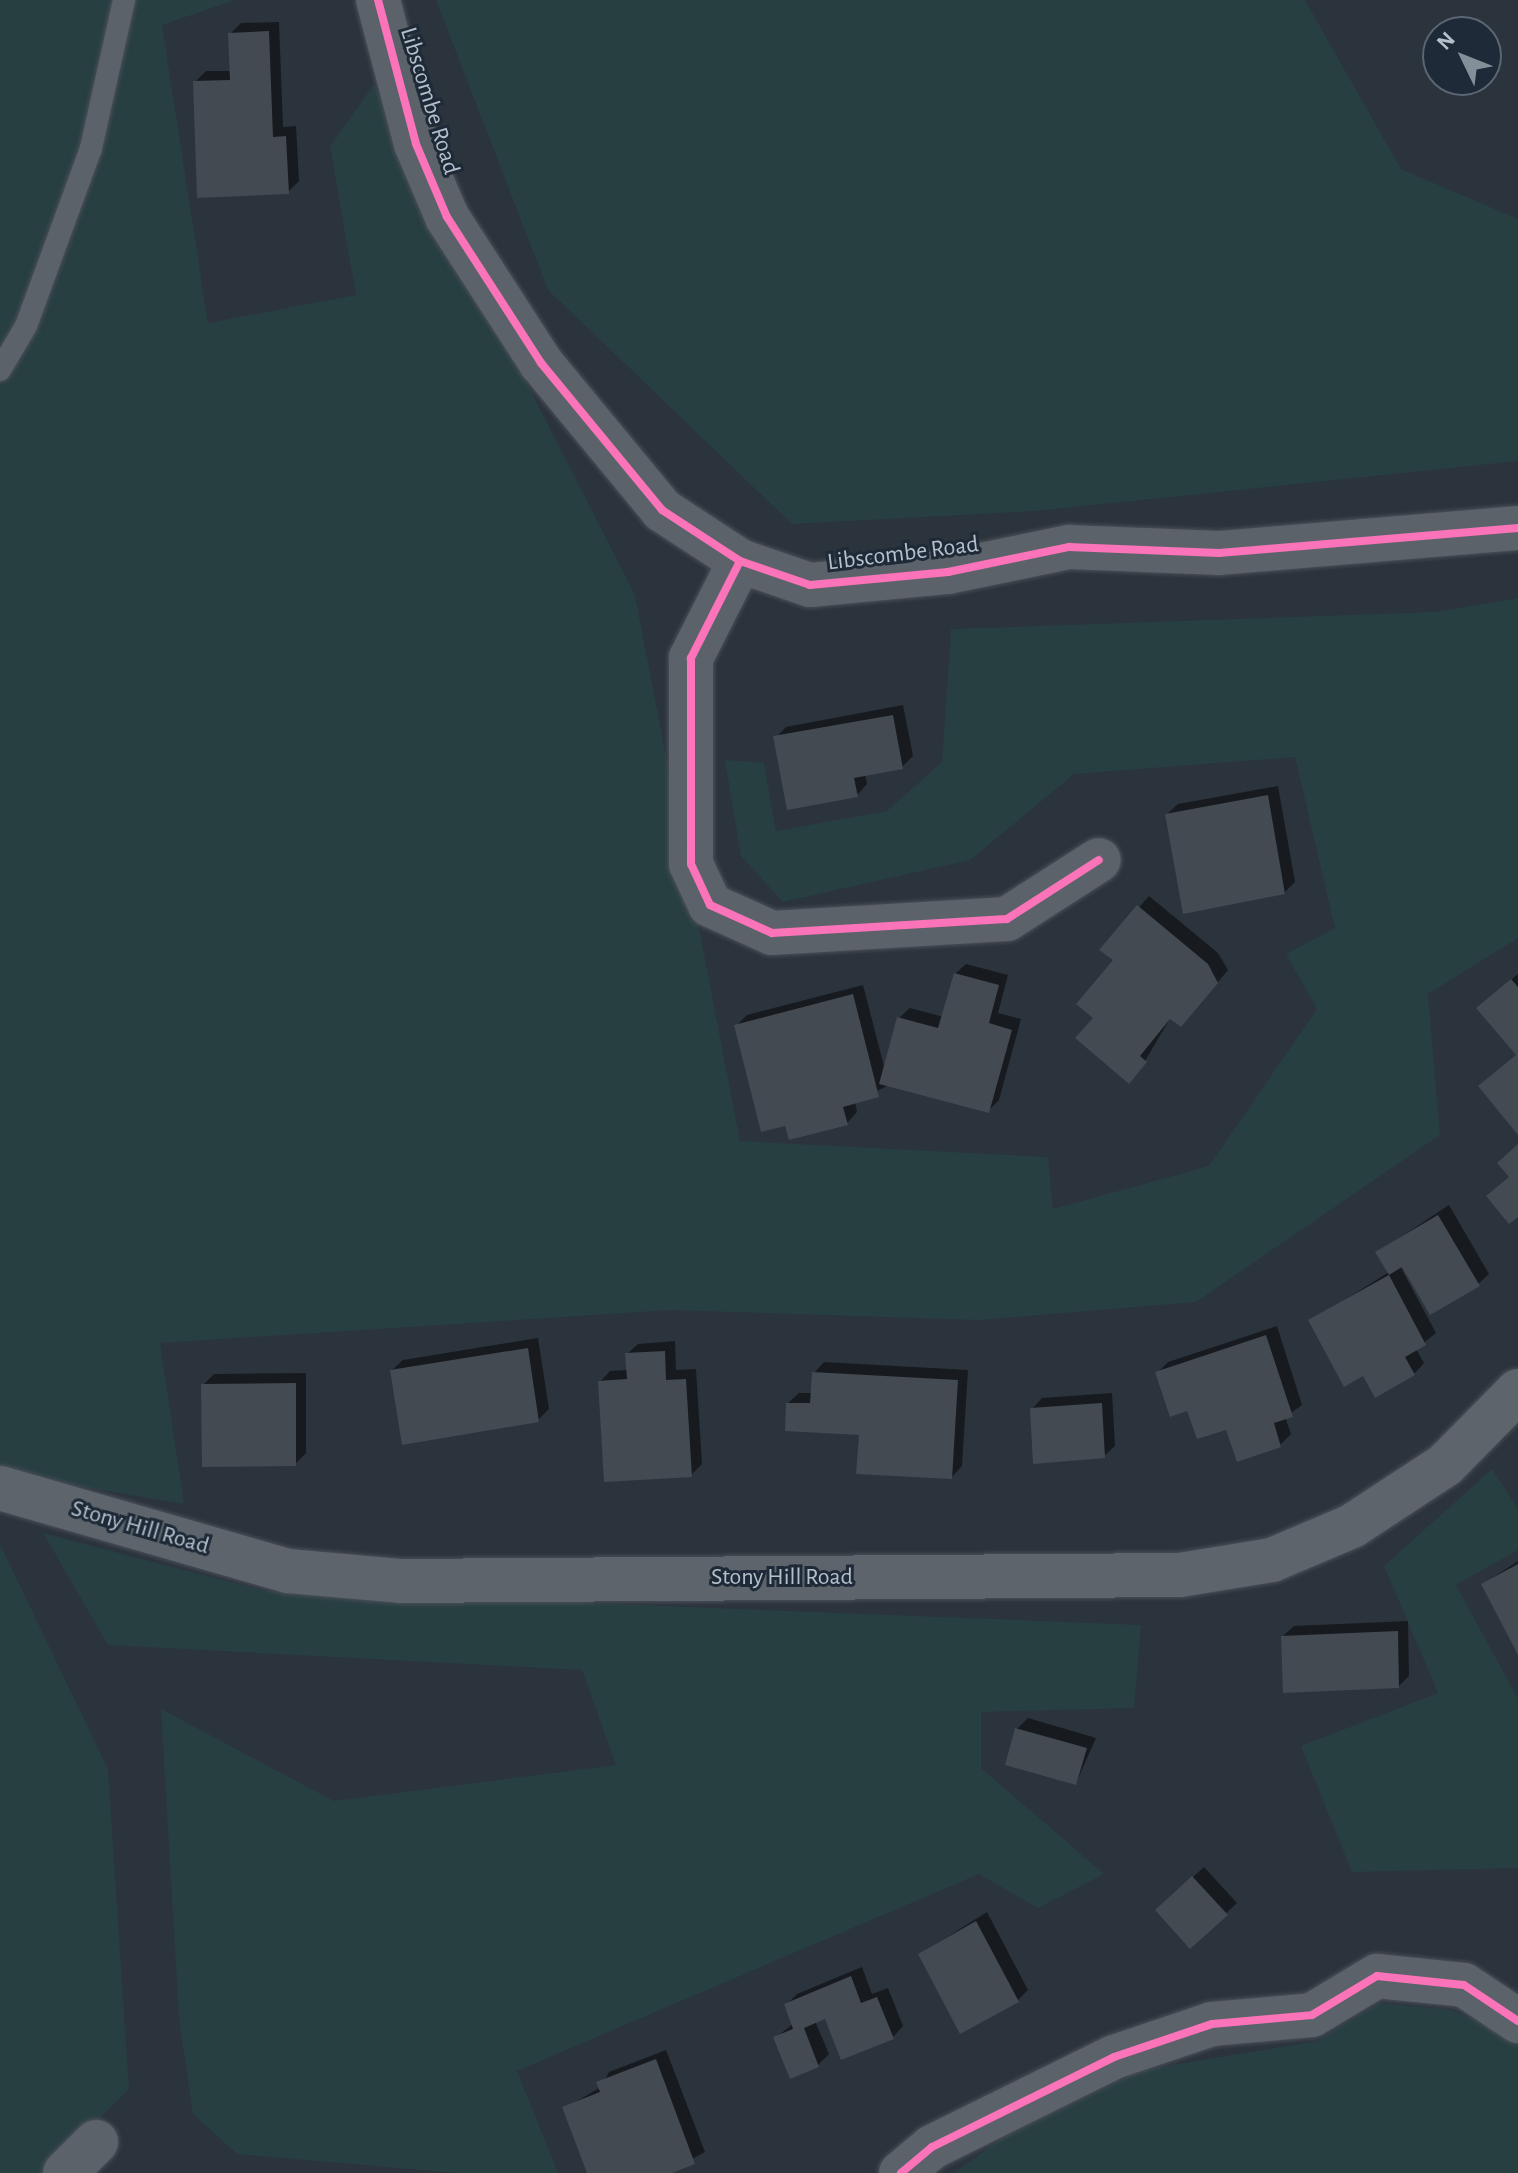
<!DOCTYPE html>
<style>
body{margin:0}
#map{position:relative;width:1518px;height:2173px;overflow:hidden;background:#2b333c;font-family:"Alegreya Sans",sans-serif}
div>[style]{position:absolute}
.green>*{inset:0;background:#283f42}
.shadow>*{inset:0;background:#0007}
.building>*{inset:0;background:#434a51}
.roads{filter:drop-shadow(0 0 2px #4a4f56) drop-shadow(0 0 2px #4a4f56)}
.service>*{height:22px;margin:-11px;padding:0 11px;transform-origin:11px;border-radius:11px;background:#5c6269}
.minor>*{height:44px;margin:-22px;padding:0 22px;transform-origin:22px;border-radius:22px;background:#5c6269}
.primary>*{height:44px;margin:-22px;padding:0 22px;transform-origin:22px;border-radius:22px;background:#5e646b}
.cycleway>*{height:8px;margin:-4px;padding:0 4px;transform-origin:4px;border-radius:4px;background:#fb73b8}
span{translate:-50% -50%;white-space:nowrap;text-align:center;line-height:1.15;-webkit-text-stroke:6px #1e2a37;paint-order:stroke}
.street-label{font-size:24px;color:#b6c0cc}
.north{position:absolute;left:1422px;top:16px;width:80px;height:80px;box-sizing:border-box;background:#1e2a37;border:2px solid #5b6673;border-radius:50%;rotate:313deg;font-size:22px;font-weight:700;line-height:32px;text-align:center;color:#b6c0cc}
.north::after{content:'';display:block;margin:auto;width:28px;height:36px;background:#858f9a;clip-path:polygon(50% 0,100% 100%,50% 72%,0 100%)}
</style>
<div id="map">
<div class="green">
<div style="clip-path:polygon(0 0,235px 0,162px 25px,208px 323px,356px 295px,330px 147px,374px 84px,635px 595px,740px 1141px,1048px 1157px,1053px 1209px,1209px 1166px,1317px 1009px,1286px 954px,1335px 928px,1295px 757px,1074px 774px,970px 860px,783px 902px,741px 856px,725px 760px,764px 763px,776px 831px,887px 811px,942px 762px,951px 629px,1435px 612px,1518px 598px,1518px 938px,1428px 994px,1440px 1135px,1196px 1302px,979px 1320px,671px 1310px,160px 1343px,184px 1504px,0 1473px)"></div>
<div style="clip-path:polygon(436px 0,1305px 0,1401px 169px,1518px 219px,1518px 461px,1035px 511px,792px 524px,548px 290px)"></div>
<div style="clip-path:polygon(1492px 1469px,1518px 1509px,1518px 1550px,1456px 1585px,1518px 1699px,1518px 1868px,1352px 1872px,1301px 1746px,1438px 1693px,1384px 1566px)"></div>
<div style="clip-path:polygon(43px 1533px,261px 1590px,1141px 1625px,1134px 1708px,981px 1712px,981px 1768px,1104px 1874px,1038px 1908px,979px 1874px,517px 2071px,558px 2173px,457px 2173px,237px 2154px,193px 2114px,179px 2018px,161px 1709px,334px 1801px,616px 1765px,582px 1670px,108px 1645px)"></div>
<div style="clip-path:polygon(0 1544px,108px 1769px,129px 2089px,45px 2173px,0 2173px)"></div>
<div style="clip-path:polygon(1379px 2003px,1451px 2010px,1518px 2039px,1518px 2173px,954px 2173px,1002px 2138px,1141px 2070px,1317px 2041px)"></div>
</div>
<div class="shadow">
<div style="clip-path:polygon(279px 22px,283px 127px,296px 126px,299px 181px,288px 192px,195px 82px,206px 71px,232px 71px,230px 34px,241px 23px)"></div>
<div style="clip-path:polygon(903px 705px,913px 756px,902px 767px,865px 774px,867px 784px,857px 795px,776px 737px,786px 727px)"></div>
<div style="clip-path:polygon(1278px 786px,1295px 882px,1284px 893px,1167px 814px,1178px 804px)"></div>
<div style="clip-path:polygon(1149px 896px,1218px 953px,1228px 970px,1191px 1014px,1171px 1017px,1139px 1071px,1095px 1018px,1116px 960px,1102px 950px)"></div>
<div style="clip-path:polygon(966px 964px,1008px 975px,998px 1013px,1021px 1019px,999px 1100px,988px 1111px,889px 1085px,855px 1102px,857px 1112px,847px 1123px,786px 1123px,736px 1026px,747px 1015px,863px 985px,885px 1070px,899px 1018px,910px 1008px,944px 1017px,955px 974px)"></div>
<div style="clip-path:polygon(1518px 974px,1518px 1132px,1517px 1054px,1489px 998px)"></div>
<div style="clip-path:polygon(1449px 1205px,1489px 1274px,1478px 1284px,1400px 1266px,1436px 1333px,1416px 1349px,1424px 1363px,1414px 1374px,1364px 1374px,1311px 1321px,1389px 1272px,1378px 1252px)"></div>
<div style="clip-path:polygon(1277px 1326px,1302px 1405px,1285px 1417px,1291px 1434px,1280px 1445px,1188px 1409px,1157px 1373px,1168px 1362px)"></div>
<div style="clip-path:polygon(538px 1338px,549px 1409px,538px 1420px,392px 1370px,403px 1360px)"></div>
<div style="clip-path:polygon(675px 1341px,676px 1370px,696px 1369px,702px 1464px,691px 1475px,600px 1382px,610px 1371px,628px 1370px,627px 1354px,638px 1344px)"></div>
<div style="clip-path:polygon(824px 1362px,968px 1370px,962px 1466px,952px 1477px,788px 1403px,799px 1393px,813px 1393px,814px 1373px)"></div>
<div style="clip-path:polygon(306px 1373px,306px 1453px,295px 1464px,203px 1385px,214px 1374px)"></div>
<div style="clip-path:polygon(1112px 1393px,1115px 1446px,1104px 1456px,1032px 1409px,1042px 1398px)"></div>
<div style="clip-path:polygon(1518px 1561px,1518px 1651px,1483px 1584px)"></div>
<div style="clip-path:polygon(1408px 1621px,1409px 1676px,1399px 1686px,1283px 1636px,1294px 1626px)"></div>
<div style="clip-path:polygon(1028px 1718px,1096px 1738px,1076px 1783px,1017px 1729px)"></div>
<div style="clip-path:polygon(1204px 1867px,1237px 1903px,1191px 1946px,1168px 1900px)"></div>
<div style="clip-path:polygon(987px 1912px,1028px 1990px,1018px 2000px,920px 1954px)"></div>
<div style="clip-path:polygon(862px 1967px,872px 1994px,888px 1988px,903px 2026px,893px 2037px,826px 2017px,815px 2021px,829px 2054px,818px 2065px,775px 2038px,793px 2024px,786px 2005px,797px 1994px)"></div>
<div style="clip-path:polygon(666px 2050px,705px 2152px,666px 2173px,589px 2173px,565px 2108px,601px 2087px,609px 2072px)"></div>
</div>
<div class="building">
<div style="clip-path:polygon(269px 31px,273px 137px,286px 136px,289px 194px,197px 198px,193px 81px,230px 80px,228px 33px)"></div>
<div style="clip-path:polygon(893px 715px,903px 769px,854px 778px,858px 797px,787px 810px,773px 736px)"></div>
<div style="clip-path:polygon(1268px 795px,1285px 894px,1183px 914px,1165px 814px)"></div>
<div style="clip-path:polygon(1137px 905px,1208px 964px,1218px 983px,1181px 1027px,1170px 1019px,1140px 1056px,1147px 1062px,1129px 1084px,1075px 1038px,1093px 1018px,1076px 1004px,1113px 960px,1099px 950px)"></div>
<div style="clip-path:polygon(954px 973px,999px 985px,989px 1023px,1012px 1030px,989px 1113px,879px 1084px,897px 1017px,938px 1028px)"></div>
<div style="clip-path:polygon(1511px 979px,1518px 987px,1518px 1135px,1478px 1086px,1516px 1055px,1476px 1008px)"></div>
<div style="clip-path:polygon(853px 994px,879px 1097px,843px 1107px,848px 1125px,789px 1140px,785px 1126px,761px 1132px,734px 1025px)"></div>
<div style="clip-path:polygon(1518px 1144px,1518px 1217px,1509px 1224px,1486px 1196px,1509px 1177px,1497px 1163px)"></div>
<div style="clip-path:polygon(1438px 1215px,1480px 1286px,1430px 1315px,1402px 1267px,1389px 1275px,1426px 1345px,1405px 1357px,1415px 1375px,1375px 1398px,1363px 1376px,1344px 1387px,1308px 1320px,1389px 1275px,1375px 1252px)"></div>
<div style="clip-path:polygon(1266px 1335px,1293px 1417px,1274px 1423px,1281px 1447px,1237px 1462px,1226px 1430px,1197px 1439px,1187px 1411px,1170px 1417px,1155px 1372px)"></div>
<div style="clip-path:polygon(528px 1348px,539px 1422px,402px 1445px,390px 1370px)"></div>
<div style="clip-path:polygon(665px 1351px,666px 1380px,686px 1379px,692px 1477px,604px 1482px,598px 1381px,627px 1379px,625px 1353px)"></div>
<div style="clip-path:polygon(812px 1372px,958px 1380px,952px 1479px,856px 1474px,859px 1435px,785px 1431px,786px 1403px,810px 1403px)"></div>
<div style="clip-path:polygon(296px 1383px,296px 1466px,202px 1467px,201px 1384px)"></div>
<div style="clip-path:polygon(1102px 1403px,1105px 1458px,1033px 1464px,1030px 1408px)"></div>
<div style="clip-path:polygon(1518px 1564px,1518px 1655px,1481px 1584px)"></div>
<div style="clip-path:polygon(1398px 1631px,1399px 1688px,1283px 1693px,1281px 1636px)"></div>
<div style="clip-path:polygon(1015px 1728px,1087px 1748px,1076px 1785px,1005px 1765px)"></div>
<div style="clip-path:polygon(1192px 1876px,1228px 1915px,1190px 1949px,1155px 1910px)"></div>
<div style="clip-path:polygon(976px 1921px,1019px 2002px,960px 2034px,918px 1954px)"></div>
<div style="clip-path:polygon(851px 1976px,861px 2003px,877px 1997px,894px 2039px,841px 2060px,825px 2019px,804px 2028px,819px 2067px,790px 2079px,773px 2037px,793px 2029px,784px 2004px)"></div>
<div style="clip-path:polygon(656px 2059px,695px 2164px,672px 2173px,587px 2173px,562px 2107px,600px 2092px,596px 2082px)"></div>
</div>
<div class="roads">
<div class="service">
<div style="left:0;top:370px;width:51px;rotate:-59.4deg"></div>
<div style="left:26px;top:326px;width:189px;rotate:-69.9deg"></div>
<div style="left:91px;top:148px;width:152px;rotate:-77.4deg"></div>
</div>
<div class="minor">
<div style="left:378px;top:0;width:149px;rotate:75.2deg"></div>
<div style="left:416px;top:144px;width:79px;rotate:67deg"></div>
<div style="left:447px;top:217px;width:174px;rotate:57.2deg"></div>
<div style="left:541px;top:363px;width:190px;rotate:50.5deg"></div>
<div style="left:662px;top:510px;width:93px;rotate:33.2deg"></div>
<div style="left:740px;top:561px;width:74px;rotate:18.9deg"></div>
<div style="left:810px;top:585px;width:139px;rotate:-5.4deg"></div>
<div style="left:948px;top:572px;width:124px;rotate:-11.7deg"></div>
<div style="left:1069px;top:547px;width:150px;rotate:2.3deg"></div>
<div style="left:1219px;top:553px;width:300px;rotate:-4.8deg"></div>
<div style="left:740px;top:561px;width:109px;rotate:116.8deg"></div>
<div style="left:691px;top:658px;width:206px;rotate:90deg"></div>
<div style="left:691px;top:864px;width:45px;rotate:65.1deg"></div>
<div style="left:710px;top:905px;width:68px;rotate:24.3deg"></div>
<div style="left:772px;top:933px;width:235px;rotate:-3.4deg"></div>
<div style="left:1007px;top:919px;width:109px;rotate:-32.7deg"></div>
<div style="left:65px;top:2173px;width:44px;rotate:-45deg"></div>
<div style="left:901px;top:2173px;width:40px;rotate:-40deg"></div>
<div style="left:932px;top:2147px;width:203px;rotate:-26.3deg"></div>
<div style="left:1114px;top:2057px;width:103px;rotate:-18.6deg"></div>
<div style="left:1212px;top:2024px;width:100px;rotate:-5.1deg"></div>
<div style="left:1312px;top:2015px;width:76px;rotate:-31deg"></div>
<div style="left:1377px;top:1976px;width:87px;rotate:5.9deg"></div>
<div style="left:1464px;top:1985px;width:65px;rotate:33.7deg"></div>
</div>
<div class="primary">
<div style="left:0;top:1488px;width:300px;rotate:16.1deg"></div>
<div style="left:288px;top:1571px;width:112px;rotate:5.1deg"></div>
<div style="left:400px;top:1581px;width:780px;rotate:-0.44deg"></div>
<div style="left:1180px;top:1575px;width:93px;rotate:-9.3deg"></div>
<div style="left:1272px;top:1560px;width:87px;rotate:-23deg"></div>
<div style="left:1352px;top:1526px;width:111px;rotate:-33.3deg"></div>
<div style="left:1445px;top:1465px;width:104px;rotate:-45.4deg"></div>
</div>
</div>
<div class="cycleway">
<div style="left:378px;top:0;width:149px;rotate:75.2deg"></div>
<div style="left:416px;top:144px;width:79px;rotate:67deg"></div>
<div style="left:447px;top:217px;width:174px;rotate:57.2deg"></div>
<div style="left:541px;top:363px;width:190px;rotate:50.5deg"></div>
<div style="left:662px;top:510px;width:93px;rotate:33.2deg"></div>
<div style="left:740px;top:561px;width:74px;rotate:18.9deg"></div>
<div style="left:810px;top:585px;width:139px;rotate:-5.4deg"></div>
<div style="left:948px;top:572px;width:124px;rotate:-11.7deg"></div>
<div style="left:1069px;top:547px;width:150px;rotate:2.3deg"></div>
<div style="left:1219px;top:553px;width:300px;rotate:-4.8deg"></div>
<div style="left:740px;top:561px;width:109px;rotate:116.8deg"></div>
<div style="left:691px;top:658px;width:206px;rotate:90deg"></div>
<div style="left:691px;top:864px;width:45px;rotate:65.1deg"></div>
<div style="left:710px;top:905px;width:68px;rotate:24.3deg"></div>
<div style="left:772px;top:933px;width:235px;rotate:-3.4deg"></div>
<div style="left:1007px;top:919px;width:109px;rotate:-32.7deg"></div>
<div style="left:901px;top:2173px;width:40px;rotate:-40deg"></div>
<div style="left:932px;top:2147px;width:203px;rotate:-26.3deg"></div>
<div style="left:1114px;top:2057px;width:103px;rotate:-18.6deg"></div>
<div style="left:1212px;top:2024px;width:100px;rotate:-5.1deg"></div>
<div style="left:1312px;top:2015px;width:76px;rotate:-31deg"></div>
<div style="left:1377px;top:1976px;width:87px;rotate:5.9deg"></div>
<div style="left:1464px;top:1985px;width:65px;rotate:33.7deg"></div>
</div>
<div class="street-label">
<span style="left:429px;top:101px;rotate:73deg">Libscombe Road</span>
<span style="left:903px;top:554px;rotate:-7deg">Libscombe Road</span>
<span style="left:140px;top:1528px;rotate:16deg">Stony Hill Road</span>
<span style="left:782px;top:1578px">Stony Hill Road</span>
</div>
<div class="north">N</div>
</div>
